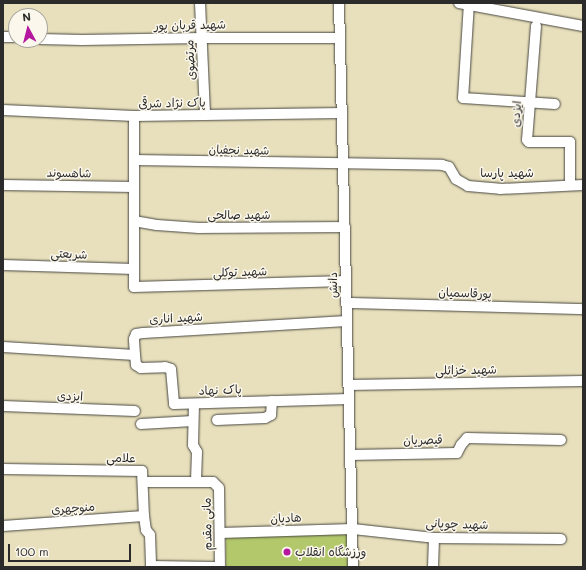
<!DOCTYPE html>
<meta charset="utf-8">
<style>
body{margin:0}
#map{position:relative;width:586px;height:570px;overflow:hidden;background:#e8e0bc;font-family:Mali,"Playpen Sans Arabic",sans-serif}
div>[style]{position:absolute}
.green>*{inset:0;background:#b3c86b}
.roads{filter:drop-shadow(0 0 1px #474641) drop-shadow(0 0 1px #474641)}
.minor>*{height:10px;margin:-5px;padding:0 5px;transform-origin:5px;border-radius:5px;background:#fff}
.dots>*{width:11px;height:11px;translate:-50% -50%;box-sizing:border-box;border:2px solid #fbf7ec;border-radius:50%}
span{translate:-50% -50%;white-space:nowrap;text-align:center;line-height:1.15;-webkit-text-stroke:3px #fbf7ec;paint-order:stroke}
.street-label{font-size:12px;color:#2b2b2b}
.poi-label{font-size:12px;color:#2b2b2b}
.left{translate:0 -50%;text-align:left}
.frame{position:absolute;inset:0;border:4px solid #2b2b2b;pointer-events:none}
.north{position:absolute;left:8px;top:8px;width:40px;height:40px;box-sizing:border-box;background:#fbf7ec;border:1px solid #a8a59f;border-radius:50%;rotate:353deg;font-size:11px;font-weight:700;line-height:16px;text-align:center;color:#2b2b2b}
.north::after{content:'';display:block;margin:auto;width:14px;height:18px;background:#b5179e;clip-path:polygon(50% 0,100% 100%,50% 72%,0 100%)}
.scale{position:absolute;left:8px;top:544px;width:123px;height:18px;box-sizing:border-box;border:2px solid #2b2b2b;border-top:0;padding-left:5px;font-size:12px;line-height:14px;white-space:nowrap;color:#2b2b2b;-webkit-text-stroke:3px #fbf7ec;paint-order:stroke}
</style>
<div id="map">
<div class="green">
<div style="clip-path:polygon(347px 532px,348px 567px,226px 567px,226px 536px)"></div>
</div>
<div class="roads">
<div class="minor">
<div style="left:200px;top:3px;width:112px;rotate:87.4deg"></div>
<div style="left:339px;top:3px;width:564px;rotate:88.58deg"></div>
<div style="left:459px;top:3px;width:126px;rotate:10.5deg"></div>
<div style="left:469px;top:3px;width:95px;rotate:93.6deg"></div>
<div style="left:463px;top:98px;width:92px;rotate:3.7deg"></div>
<div style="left:536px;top:26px;width:114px;rotate:94.5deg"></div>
<div style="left:527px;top:140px;width:3px;rotate:45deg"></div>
<div style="left:529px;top:142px;width:41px"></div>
<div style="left:570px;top:142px;width:43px;rotate:90deg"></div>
<div style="left:3px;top:37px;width:13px"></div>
<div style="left:40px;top:39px;width:42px;rotate:1.4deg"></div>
<div style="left:82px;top:40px;width:120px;rotate:-1deg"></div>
<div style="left:202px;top:38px;width:138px"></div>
<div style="left:3px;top:110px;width:131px;rotate:2.6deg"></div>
<div style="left:134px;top:116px;width:208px;rotate:-0.8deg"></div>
<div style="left:134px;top:116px;width:171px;rotate:90deg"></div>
<div style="left:134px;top:287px;width:212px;rotate:-1.6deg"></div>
<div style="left:134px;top:160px;width:308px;rotate:0.9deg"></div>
<div style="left:442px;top:165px;width:7px;rotate:16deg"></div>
<div style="left:449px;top:167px;width:14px;rotate:60deg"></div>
<div style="left:456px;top:179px;width:14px;rotate:30deg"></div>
<div style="left:468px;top:186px;width:32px;rotate:5deg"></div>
<div style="left:500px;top:189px;width:83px;rotate:-2.8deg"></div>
<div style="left:3px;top:185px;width:131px;rotate:0.9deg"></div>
<div style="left:134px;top:221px;width:23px;rotate:10deg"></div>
<div style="left:157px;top:225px;width:42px;rotate:4.1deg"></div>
<div style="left:199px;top:228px;width:146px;rotate:-0.4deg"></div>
<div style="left:3px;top:265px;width:131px;rotate:1.7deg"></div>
<div style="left:347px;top:303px;width:236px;rotate:1.5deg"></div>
<div style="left:3px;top:347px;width:132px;rotate:3.5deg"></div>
<div style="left:135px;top:355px;width:16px;rotate:-94deg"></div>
<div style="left:134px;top:339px;width:5px;rotate:-68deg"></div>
<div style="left:136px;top:334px;width:7px;rotate:-8deg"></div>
<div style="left:143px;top:333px;width:204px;rotate:-3.4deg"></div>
<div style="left:135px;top:355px;width:10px;rotate:84deg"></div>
<div style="left:136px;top:365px;width:6px;rotate:31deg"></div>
<div style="left:141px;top:368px;width:24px;rotate:-2deg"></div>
<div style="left:165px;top:367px;width:6px;rotate:18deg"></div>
<div style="left:171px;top:369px;width:35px;rotate:85deg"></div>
<div style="left:174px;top:404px;width:175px;rotate:-1.6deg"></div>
<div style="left:349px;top:385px;width:234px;rotate:-1deg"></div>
<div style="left:194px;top:404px;width:41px;rotate:91.4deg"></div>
<div style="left:193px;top:445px;width:8px;rotate:60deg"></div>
<div style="left:197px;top:452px;width:30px;rotate:92deg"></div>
<div style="left:3px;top:406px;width:132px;rotate:2.2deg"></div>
<div style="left:217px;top:420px;width:48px;rotate:-2.4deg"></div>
<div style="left:265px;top:418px;width:7px;rotate:-27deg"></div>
<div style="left:271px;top:415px;width:14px;rotate:-86deg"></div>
<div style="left:141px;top:424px;width:52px;rotate:-3.3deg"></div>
<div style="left:350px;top:455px;width:107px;rotate:-1.1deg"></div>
<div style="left:457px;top:453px;width:9px;rotate:-63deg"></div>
<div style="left:461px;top:445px;width:9px;rotate:-49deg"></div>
<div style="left:467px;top:438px;width:94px;rotate:1.2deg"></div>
<div style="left:3px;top:469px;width:139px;rotate:0.8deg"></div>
<div style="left:142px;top:471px;width:45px;rotate:87.5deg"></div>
<div style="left:144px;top:516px;width:14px;rotate:82deg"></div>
<div style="left:146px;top:530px;width:6px;rotate:51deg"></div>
<div style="left:150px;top:535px;width:32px;rotate:88deg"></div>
<div style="left:143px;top:482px;width:70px"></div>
<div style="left:213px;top:482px;width:8px;rotate:45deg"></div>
<div style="left:219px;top:488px;width:79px;rotate:89.3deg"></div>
<div style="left:3px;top:526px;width:141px;rotate:-4.1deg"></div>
<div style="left:220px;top:533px;width:133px;rotate:-1.7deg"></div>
<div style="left:353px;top:529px;width:81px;rotate:6.3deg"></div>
<div style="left:434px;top:538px;width:127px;rotate:0.5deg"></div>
<div style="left:151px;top:566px;width:64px;rotate:0.9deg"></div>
<div style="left:433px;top:567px;width:29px;rotate:-88deg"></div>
</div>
</div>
<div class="dots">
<div style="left:287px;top:552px;background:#b5179e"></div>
</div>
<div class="street-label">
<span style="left:190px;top:25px;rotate:-1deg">شهید قربان پور</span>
<span style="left:190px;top:60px;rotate:-93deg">مرتضوی</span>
<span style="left:172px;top:103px;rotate:-1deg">پاک نژاد شرقی</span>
<span style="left:516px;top:114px;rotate:-85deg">ایزدی</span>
<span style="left:239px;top:150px;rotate:1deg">شهید نجفیان</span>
<span style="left:69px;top:173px;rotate:1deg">شاهسوند</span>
<span style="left:507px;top:173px">شهید پارسا</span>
<span style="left:239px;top:215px">شهید صالحی</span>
<span style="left:69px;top:254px;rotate:2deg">شریعتی</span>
<span style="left:240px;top:272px;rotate:-2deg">شهید توکلی</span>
<span style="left:333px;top:285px;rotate:-91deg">دانش</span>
<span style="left:465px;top:293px;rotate:2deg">پورقاسمیان</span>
<span style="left:176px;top:318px;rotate:-3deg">شهید اناری</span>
<span style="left:466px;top:370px;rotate:-1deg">شهید خزائلی</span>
<span style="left:220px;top:390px;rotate:-2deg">پاک نهاد</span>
<span style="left:70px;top:396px;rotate:2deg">ایزدی</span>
<span style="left:423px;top:440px;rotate:-1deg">قیصریان</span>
<span style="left:121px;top:458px;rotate:1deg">علامی</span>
<span style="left:73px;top:508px;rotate:-4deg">منوچهری</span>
<span style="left:286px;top:518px;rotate:-2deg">هادیان</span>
<span style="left:207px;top:524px;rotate:-91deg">مانی مقدم</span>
<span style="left:457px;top:524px;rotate:2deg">شهید چوپانی</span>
</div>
<div class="poi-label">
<span class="left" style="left:295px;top:552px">ورزشگاه انقلاب</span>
</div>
<div class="frame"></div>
<div class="north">N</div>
<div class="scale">100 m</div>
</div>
